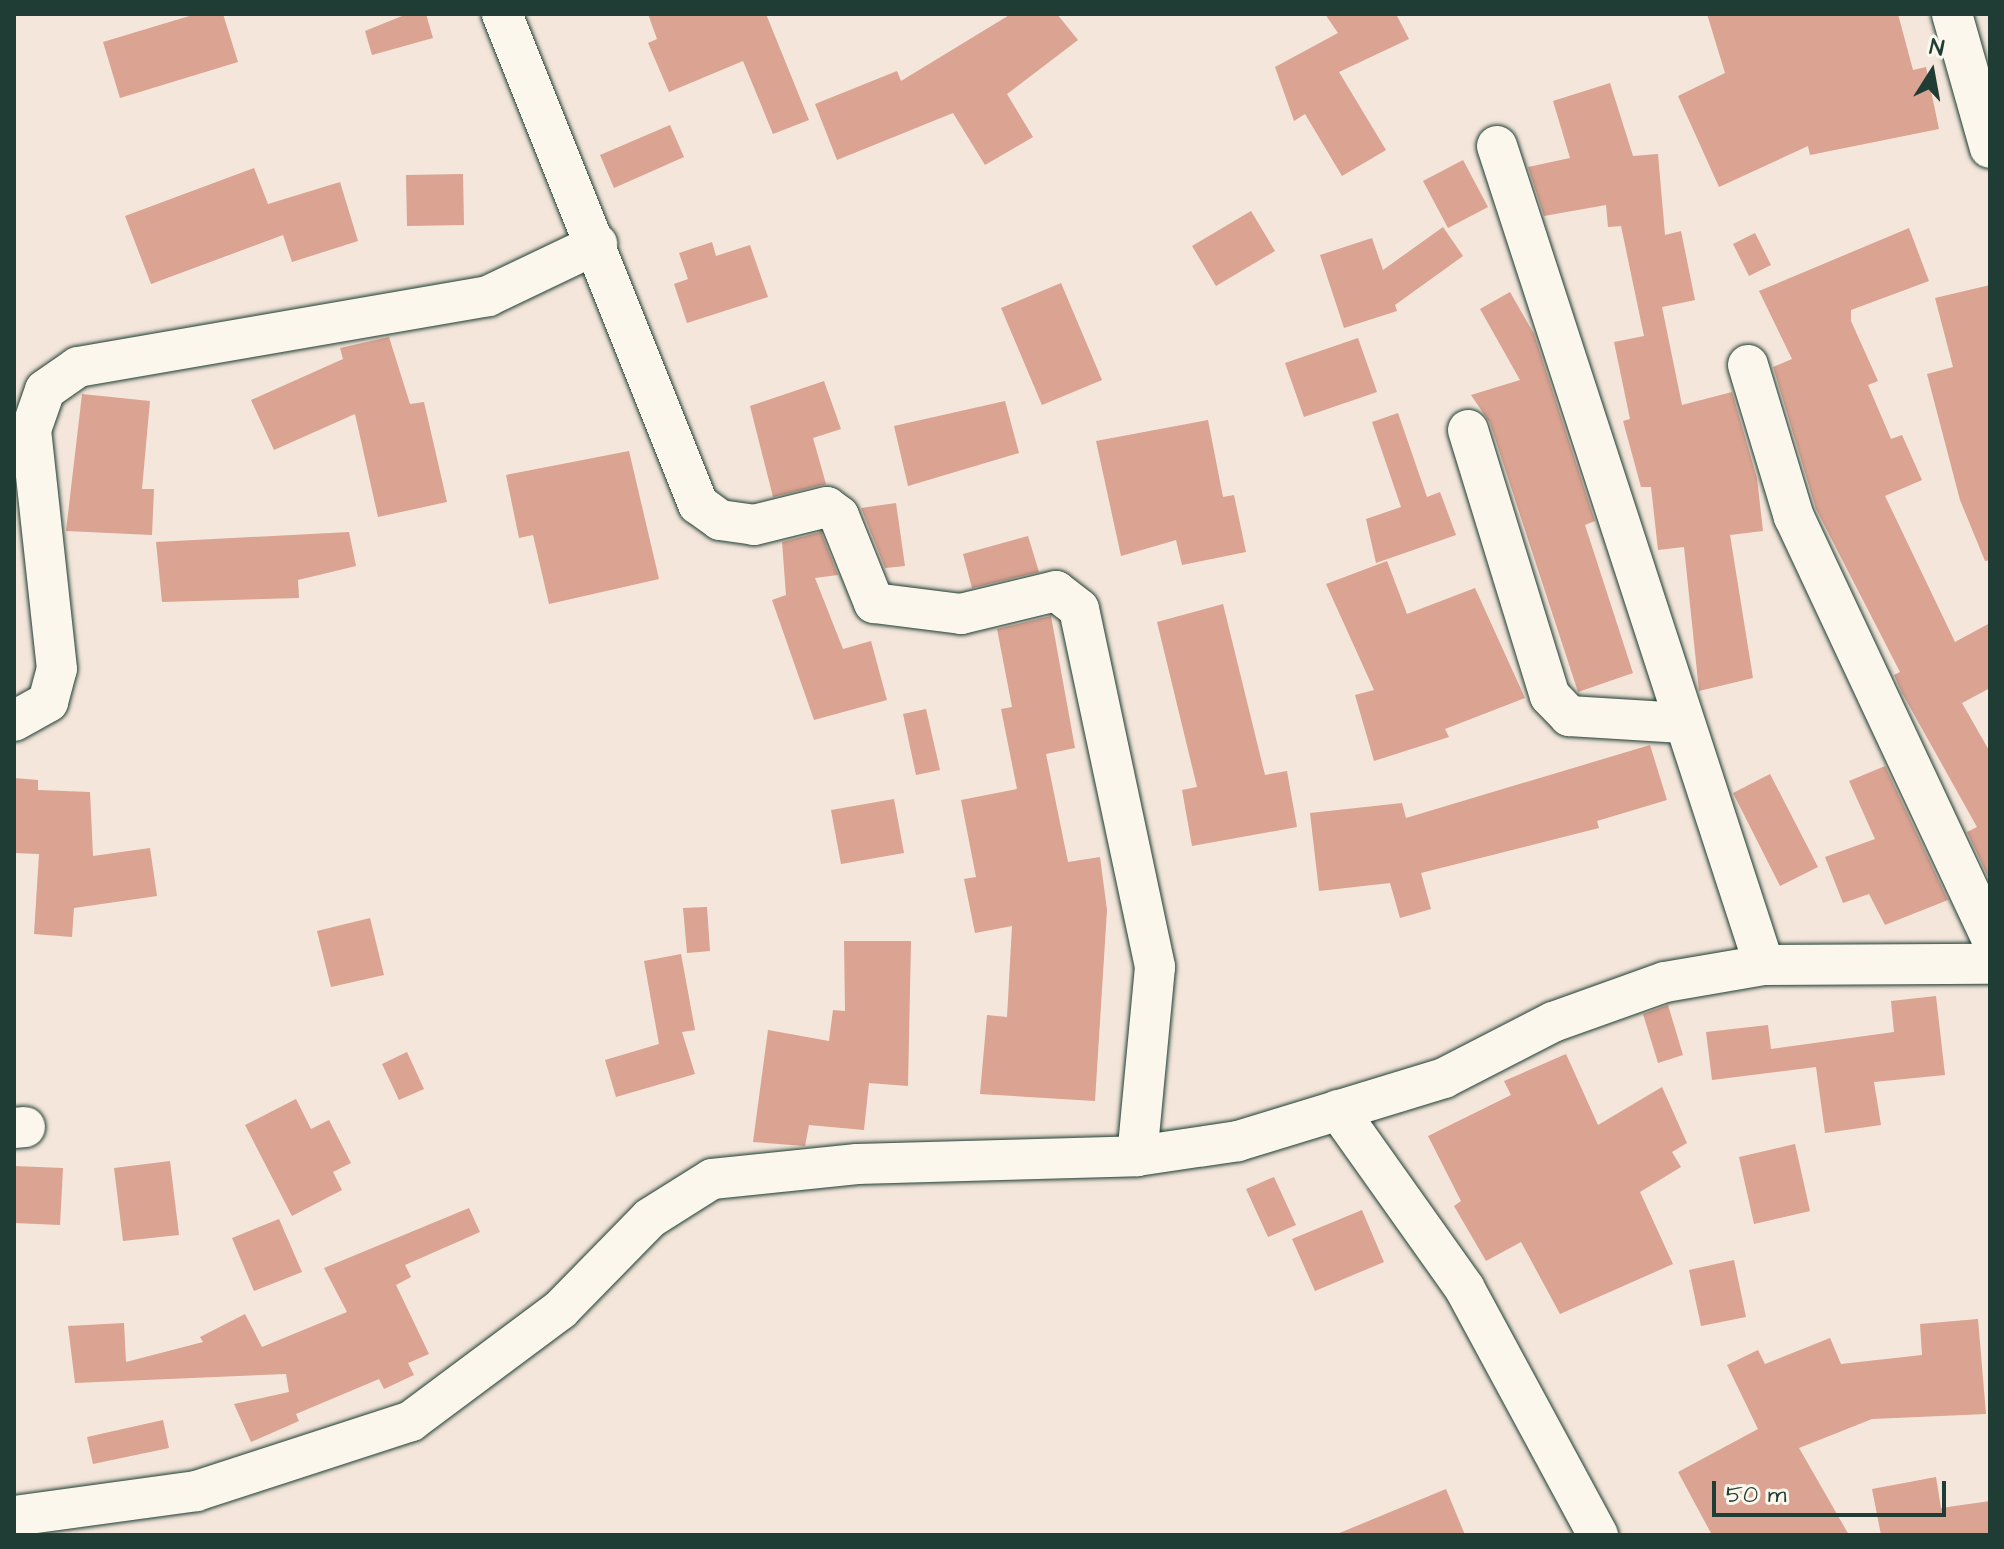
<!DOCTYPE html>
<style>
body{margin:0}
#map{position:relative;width:2004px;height:1549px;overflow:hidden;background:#f4e6da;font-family:"Architects Daughter",sans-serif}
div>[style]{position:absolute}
.building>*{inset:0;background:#daa392}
.roads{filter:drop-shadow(0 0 2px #1f3d34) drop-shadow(0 0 2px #1f3d34)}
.minor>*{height:40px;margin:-20px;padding:0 20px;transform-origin:20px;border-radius:20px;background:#fbf7ec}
span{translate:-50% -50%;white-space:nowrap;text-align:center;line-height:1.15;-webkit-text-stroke:6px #fbf7ec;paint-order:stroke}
.frame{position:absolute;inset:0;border:16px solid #1f3d34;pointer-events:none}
.north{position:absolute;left:1892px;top:32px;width:80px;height:80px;-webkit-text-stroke:6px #fbf7ec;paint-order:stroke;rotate:11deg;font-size:22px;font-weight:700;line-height:32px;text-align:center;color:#1f3d34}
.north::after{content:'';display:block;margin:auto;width:28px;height:36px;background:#1f3d34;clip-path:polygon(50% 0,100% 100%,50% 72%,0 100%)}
.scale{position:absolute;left:1712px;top:1481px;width:234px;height:36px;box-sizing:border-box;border:4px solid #1f3d34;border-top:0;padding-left:10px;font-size:24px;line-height:28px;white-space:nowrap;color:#1f3d34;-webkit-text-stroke:6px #fbf7ec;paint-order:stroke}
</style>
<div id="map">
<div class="building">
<div style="clip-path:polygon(196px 14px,223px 14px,238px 62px,120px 98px,103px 42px)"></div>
<div style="clip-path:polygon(407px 14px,426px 14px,433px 38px,372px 55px,365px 31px)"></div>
<div style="clip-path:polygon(648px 14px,766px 14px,809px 120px,773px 134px,743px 61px,669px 92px,648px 43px,657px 39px)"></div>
<div style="clip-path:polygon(1011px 14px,1057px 14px,1078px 40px,1007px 94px,1033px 137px,985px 165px,953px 113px,837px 160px,815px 104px,897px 71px,901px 81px)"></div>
<div style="clip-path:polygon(1325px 14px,1396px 14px,1409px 39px,1339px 72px,1386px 150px,1342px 176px,1305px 114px,1294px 121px,1275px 67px,1338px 33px)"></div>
<div style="clip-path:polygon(1707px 14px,1898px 14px,1913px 70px,1926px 67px,1939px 129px,1810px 155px,1808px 146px,1719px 187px,1678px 96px,1725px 73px)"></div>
<div style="clip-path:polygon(1610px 83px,1633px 156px,1658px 154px,1665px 235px,1681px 231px,1695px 300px,1662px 307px,1682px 405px,1732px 392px,1757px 478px,1763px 531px,1730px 535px,1753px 678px,1699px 691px,1684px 547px,1658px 550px,1651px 487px,1641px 487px,1623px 421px,1630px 419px,1614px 342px,1644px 336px,1621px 226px,1608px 227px,1606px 205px,1544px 216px,1528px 167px,1570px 158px,1553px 101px)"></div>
<div style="clip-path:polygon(670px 125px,684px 157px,614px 188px,600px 155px)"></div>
<div style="clip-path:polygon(1463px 160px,1488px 207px,1448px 228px,1423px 181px)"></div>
<div style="clip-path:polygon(254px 168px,268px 204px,340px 182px,358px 241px,292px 262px,283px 235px,151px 284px,125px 216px)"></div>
<div style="clip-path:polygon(463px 174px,464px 225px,407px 226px,406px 175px)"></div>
<div style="clip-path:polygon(1251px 211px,1275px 251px,1216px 286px,1192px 246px)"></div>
<div style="clip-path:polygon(1443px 227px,1463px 256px,1395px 305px,1397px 311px,1344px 328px,1320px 255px,1372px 238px,1383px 270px)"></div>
<div style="clip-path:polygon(1909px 228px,1929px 281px,1851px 310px,1851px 321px,1878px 381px,1868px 385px,1891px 439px,1902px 435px,1922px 480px,1885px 496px,1955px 642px,1990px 623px,1990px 688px,1962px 703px,1990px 752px,1990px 881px,1967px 832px,1977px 827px,1902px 693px,1894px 675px,1900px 672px,1816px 509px,1773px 367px,1792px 359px,1759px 291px)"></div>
<div style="clip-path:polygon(1755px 233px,1771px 265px,1749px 276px,1733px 244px)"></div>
<div style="clip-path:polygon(712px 242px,716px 256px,750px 245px,768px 297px,687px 323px,674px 284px,688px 279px,679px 253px)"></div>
<div style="clip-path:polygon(1061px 283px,1102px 380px,1042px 405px,1001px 308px)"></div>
<div style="clip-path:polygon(1990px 285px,1990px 560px,1985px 561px,1960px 500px,1927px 374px,1953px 367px,1935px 298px)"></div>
<div style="clip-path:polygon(1510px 292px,1534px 334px,1595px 521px,1585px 525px,1633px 673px,1578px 692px,1490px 423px,1471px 395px,1520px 380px,1480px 309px)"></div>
<div style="clip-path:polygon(389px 337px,410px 404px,424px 402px,447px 502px,378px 517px,355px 414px,274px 450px,251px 400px,343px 359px,340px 348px)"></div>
<div style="clip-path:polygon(1358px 338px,1377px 392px,1304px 417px,1285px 363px)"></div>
<div style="clip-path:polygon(824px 381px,841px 429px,813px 438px,826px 484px,773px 497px,750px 406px)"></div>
<div style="clip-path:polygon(82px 394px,150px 401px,142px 489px,154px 489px,152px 535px,66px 531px)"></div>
<div style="clip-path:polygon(1005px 401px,1019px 453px,908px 486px,894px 426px)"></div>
<div style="clip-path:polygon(1398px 413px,1427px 497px,1440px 492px,1456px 535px,1376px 563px,1366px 519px,1401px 507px,1372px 422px)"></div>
<div style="clip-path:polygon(1208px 420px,1223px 497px,1234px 495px,1246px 552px,1182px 565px,1176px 540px,1121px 556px,1096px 441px)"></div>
<div style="clip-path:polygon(629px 451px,659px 579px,549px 604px,533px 535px,519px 538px,506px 475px)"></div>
<div style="clip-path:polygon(896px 503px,905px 566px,885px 568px,861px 508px)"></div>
<div style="clip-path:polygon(349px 532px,356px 566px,298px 580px,299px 598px,162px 602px,156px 542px)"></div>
<div style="clip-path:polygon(821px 532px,838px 575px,815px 578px,843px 649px,871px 641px,887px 700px,814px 720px,772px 600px,786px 595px,782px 542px)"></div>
<div style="clip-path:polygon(1028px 536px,1039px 572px,972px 588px,963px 554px)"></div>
<div style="clip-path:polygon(1387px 561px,1407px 614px,1475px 588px,1525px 698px,1445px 729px,1449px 737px,1374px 761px,1355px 695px,1374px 690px,1326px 584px)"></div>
<div style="clip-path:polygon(1223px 604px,1265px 775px,1287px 771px,1297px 827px,1192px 846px,1182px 790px,1197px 787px,1157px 622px)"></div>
<div style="clip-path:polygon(1051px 616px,1075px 748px,1046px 754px,1068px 862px,1100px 857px,1107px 910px,1095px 1101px,980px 1094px,987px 1015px,1007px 1017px,1012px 926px,975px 933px,964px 879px,976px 877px,961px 800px,1017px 789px,1001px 709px,1012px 707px,997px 629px)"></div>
<div style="clip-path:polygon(926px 709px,940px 770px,916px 775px,903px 714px)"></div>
<div style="clip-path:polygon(1650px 745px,1667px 800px,1597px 821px,1599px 828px,1421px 873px,1431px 909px,1400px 918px,1390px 883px,1319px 891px,1310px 813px,1402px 803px,1406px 818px)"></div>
<div style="clip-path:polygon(1885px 766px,1948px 900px,1885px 925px,1869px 894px,1843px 903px,1825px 857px,1875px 839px,1849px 781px)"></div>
<div style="clip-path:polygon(1770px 774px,1818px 867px,1780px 886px,1733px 793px)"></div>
<div style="clip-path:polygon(14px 778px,38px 780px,38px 790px,90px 792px,93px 856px,150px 848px,157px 896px,74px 908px,72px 937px,34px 934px,39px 854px,14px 853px)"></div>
<div style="clip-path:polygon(894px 799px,904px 853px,841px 864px,831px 810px)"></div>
<div style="clip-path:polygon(707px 907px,710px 951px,687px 953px,683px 908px)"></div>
<div style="clip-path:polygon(370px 918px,384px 975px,331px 987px,317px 931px)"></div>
<div style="clip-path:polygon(844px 941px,911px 941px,908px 1086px,869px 1083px,864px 1130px,809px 1125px,805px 1146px,753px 1142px,768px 1030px,829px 1041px,833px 1010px,845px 1011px)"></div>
<div style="clip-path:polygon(681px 954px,695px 1030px,682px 1032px,695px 1074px,616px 1097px,605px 1060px,659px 1044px,644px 961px)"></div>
<div style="clip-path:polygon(1936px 996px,1945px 1075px,1874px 1082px,1881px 1125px,1825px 1133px,1816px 1067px,1712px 1080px,1706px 1032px,1768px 1025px,1771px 1049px,1894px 1032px,1891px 1001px)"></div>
<div style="clip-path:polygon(1668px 1005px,1683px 1055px,1658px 1063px,1643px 1014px)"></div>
<div style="clip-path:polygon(407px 1052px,424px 1089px,399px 1100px,382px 1064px)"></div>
<div style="clip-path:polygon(1566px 1054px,1598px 1125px,1662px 1087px,1687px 1143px,1672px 1152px,1681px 1167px,1640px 1192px,1673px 1264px,1560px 1314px,1521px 1242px,1486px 1261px,1454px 1206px,1461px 1201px,1428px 1136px,1511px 1095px,1504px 1081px)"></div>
<div style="clip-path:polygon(296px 1099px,311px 1129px,329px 1120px,351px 1163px,333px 1172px,342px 1190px,292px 1216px,245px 1125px)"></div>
<div style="clip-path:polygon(1795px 1144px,1810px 1211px,1754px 1224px,1739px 1157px)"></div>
<div style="clip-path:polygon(170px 1161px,179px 1235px,123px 1241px,114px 1168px)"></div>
<div style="clip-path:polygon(14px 1166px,63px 1168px,60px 1225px,14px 1223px)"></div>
<div style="clip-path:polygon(1274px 1177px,1296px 1225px,1268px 1237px,1246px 1189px)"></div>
<div style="clip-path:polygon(469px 1208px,480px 1232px,405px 1265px,411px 1277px,396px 1285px,429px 1354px,408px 1363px,414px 1375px,384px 1389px,379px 1379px,296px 1414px,299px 1421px,251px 1442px,234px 1404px,289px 1392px,286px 1374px,75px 1383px,68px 1326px,124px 1323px,126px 1362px,203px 1342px,200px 1337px,245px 1314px,262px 1347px,347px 1312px,324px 1268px)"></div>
<div style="clip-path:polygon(1362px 1210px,1384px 1262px,1315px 1291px,1292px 1239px)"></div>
<div style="clip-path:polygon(279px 1219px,302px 1272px,254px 1291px,232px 1238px)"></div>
<div style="clip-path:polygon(1734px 1260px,1746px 1317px,1701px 1326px,1689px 1270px)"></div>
<div style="clip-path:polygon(1978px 1319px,1986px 1414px,1872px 1419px,1799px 1448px,1849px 1535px,1712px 1535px,1678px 1472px,1758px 1429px,1727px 1365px,1758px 1350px,1765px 1364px,1830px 1338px,1841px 1364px,1922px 1355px,1920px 1324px)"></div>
<div style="clip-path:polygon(163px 1420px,169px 1448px,93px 1464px,87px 1437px)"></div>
<div style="clip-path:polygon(1936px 1477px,1941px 1508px,1990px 1501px,1990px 1535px,1881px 1535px,1872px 1489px)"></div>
<div style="clip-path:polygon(1446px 1489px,1465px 1535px,1337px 1535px,1337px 1534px)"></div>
</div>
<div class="roads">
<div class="minor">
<div style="left:502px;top:14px;width:528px;rotate:68.2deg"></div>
<div style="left:698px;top:504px;width:27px;rotate:36deg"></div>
<div style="left:720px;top:520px;width:34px;rotate:8deg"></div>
<div style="left:754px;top:525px;width:75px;rotate:-13.9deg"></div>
<div style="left:827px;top:507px;width:15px;rotate:37deg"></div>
<div style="left:839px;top:516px;width:94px;rotate:68.1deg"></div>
<div style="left:874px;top:603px;width:88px;rotate:7.2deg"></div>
<div style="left:961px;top:614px;width:98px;rotate:-13.6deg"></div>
<div style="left:1056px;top:591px;width:29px;rotate:38deg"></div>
<div style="left:1079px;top:609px;width:366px;rotate:78deg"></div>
<div style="left:1155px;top:967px;width:190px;rotate:95.4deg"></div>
<div style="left:1952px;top:14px;width:139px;rotate:74.2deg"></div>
<div style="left:1497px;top:146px;width:861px;rotate:71.94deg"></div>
<div style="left:1748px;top:365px;width:159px;rotate:73.2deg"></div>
<div style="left:1794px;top:517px;width:462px;rotate:64.9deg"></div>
<div style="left:1468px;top:430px;width:278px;rotate:72.9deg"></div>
<div style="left:1550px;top:696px;width:28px;rotate:46deg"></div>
<div style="left:1569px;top:716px;width:114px;rotate:3.5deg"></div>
<div style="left:14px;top:721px;width:39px;rotate:-29deg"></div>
<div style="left:48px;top:702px;width:34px;rotate:-75deg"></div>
<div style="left:57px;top:669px;width:240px;rotate:-96.2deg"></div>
<div style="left:31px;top:430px;width:42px;rotate:-70.7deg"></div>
<div style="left:45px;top:390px;width:40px;rotate:-34.9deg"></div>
<div style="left:78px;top:367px;width:416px;rotate:-9.8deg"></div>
<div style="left:488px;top:296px;width:121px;rotate:-25.5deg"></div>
<div style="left:1338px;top:1110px;width:219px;rotate:54.6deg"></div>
<div style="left:1465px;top:1289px;width:280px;rotate:61.6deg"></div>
<div style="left:14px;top:1128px;width:11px;rotate:-5deg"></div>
<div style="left:14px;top:1516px;width:184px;rotate:-7.8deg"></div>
<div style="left:196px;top:1491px;width:226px;rotate:-18deg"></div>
<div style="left:411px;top:1421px;width:186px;rotate:-36.7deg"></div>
<div style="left:560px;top:1310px;width:129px;rotate:-45.6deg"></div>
<div style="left:650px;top:1218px;width:73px;rotate:-32.2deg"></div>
<div style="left:712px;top:1179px;width:146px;rotate:-5.9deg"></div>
<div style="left:857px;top:1164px;width:280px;rotate:-1.6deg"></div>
<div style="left:1137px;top:1156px;width:102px;rotate:-8.4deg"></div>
<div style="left:1238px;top:1141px;width:215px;rotate:-17deg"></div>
<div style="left:1444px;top:1078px;width:123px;rotate:-27.2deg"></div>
<div style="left:1553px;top:1022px;width:119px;rotate:-19.7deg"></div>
<div style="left:1665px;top:982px;width:100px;rotate:-9.7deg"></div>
<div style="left:1764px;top:965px;width:226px;rotate:-0.3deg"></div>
</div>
</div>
<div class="frame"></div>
<div class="north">N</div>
<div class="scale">50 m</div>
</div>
